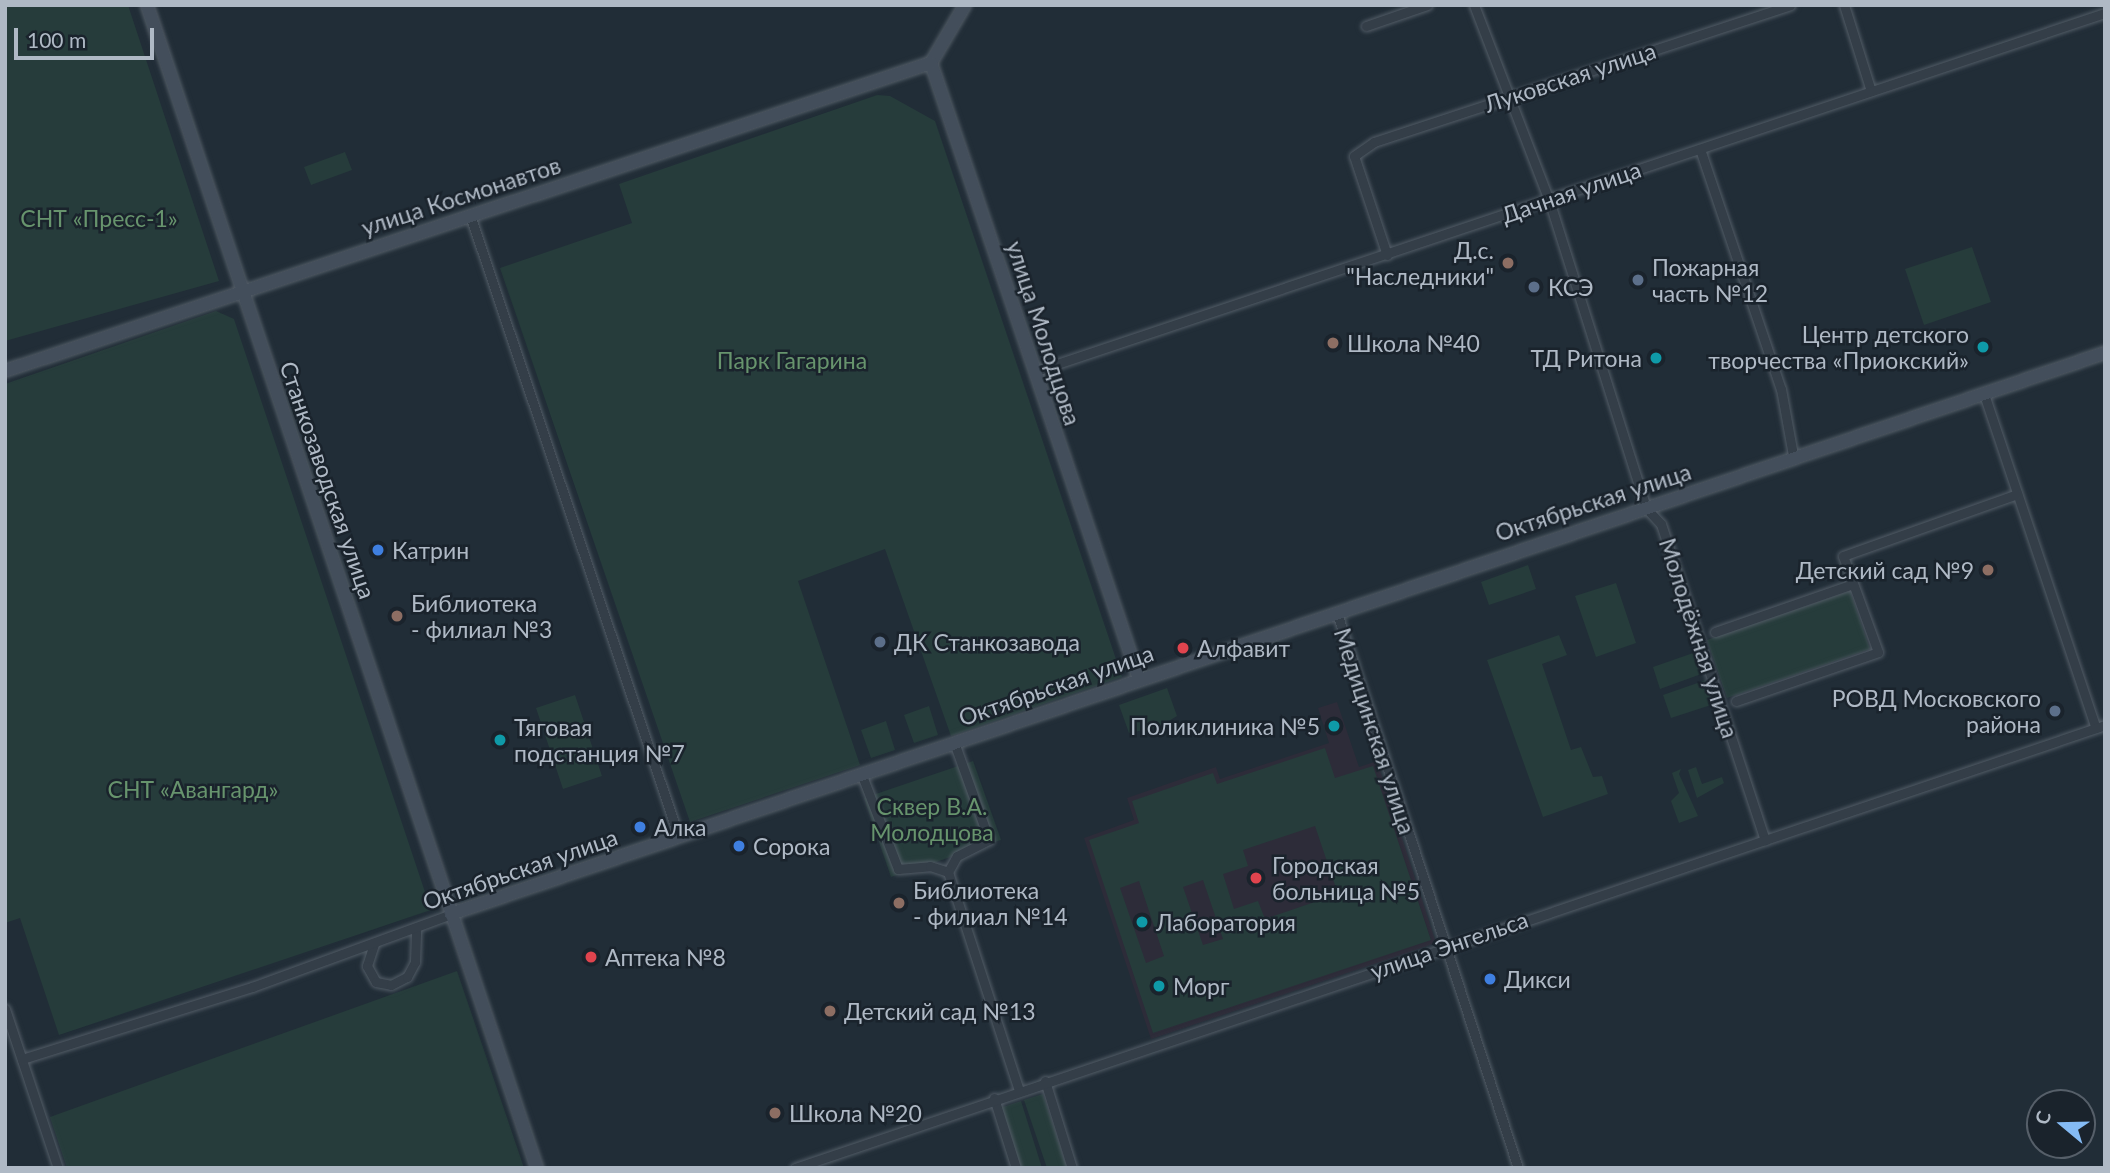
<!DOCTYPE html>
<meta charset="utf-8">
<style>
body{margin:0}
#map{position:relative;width:2110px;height:1173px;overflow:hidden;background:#212d37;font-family:Lato,sans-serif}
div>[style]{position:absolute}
.medical>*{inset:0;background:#2d2c39}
.green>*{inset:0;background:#263c3b}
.roads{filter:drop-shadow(0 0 2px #525c66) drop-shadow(0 0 2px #525c66)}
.street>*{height:9px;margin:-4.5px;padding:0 4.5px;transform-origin:4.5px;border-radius:4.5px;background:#343e48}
.secondary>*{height:12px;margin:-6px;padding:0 6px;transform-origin:6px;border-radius:6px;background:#434e5b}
.dots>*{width:19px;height:19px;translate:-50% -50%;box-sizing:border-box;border:4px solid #1a232c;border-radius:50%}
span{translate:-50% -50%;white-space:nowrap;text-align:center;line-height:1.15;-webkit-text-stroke:5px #1a232c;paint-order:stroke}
.street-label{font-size:23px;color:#afb9c5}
.park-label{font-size:23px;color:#67946d}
.poi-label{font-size:23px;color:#afb9c5}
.right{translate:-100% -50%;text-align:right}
.left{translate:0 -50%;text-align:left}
.frame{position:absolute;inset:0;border:7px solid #afb9c5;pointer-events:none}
.north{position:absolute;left:2026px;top:1089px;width:70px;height:70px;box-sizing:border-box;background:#1a232c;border:2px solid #565f69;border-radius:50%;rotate:289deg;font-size:19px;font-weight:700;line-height:28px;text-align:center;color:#afb9c5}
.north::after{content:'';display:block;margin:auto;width:24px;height:32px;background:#84bbf5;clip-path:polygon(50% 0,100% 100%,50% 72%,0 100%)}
.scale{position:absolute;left:14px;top:28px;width:140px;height:32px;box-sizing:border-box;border:4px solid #afb9c5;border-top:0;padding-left:9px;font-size:21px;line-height:24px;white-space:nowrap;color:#afb9c5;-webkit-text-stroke:5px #1a232c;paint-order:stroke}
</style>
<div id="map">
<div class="medical">
<div style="clip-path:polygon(1337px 702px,1359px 767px,1377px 761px,1436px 943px,1151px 1039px,1084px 838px,1134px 820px,1127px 798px,1216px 767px,1220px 779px,1329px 743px,1318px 708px)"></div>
</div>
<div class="green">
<div style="clip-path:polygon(5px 5px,128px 5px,219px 281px,5px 341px)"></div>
<div style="clip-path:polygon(877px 95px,890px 96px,935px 121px,1122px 677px,951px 736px,885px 549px,798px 581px,860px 765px,690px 822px,500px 268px,632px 223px,619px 184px)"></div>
<div style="clip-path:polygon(345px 152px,352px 170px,311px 185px,304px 167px)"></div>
<div style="clip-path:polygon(1972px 247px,1991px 302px,1924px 325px,1905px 269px)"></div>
<div style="clip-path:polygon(216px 311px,234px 319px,431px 910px,59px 1035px,20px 918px,5px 923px,5px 384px)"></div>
<div style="clip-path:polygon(1528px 565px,1536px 589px,1489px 605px,1481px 582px)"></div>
<div style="clip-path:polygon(1616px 583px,1636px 643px,1596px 657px,1575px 596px)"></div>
<div style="clip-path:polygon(1850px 591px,1870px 649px,1727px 698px,1707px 640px)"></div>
<div style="clip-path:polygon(1559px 635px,1567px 655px,1542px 664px,1571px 750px,1581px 747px,1593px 777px,1602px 776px,1608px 794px,1543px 817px,1487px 660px)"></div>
<div style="clip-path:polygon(1696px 652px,1704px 673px,1660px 689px,1653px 667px)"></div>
<div style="clip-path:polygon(1706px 680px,1714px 704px,1671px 718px,1663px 695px)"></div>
<div style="clip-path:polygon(1167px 688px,1177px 716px,1159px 727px,1129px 733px,1119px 705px)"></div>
<div style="clip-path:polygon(575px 695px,602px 776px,563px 789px,536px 708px)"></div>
<div style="clip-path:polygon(929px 706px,938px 735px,914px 743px,904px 715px)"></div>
<div style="clip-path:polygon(886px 721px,895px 750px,871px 758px,861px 730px)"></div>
<div style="clip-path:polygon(evenodd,1325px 748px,1335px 778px,1373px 766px,1431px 940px,1153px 1033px,1089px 840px,1139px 823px,1132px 801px,1213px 773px,1217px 784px,1325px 748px,1315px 826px,1338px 894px,1265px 919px,1258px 901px,1234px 909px,1223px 874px,1248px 866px,1243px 850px,1315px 826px,1325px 748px,1203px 880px,1223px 939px,1203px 945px,1183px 887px,1203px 880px,1325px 748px,1139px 881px,1164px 956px,1146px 963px,1120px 888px,1139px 881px)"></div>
<div style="clip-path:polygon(973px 761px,1001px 840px,891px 877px,864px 798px)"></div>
<div style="clip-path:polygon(1696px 767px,1702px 784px,1722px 777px,1724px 783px,1697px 798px,1688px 770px)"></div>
<div style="clip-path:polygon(1681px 769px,1679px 774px,1698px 816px,1679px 823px,1671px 801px,1679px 793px,1672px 773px)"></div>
<div style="clip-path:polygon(457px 971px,524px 1168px,67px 1168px,50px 1117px)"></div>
<div style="clip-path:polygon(1043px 1094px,1067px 1168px,1047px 1168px,1024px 1100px)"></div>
<div style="clip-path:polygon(1021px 1101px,1042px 1168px,1020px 1168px,1000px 1108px)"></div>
</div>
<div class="roads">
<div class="street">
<div style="left:1474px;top:5px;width:209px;rotate:69deg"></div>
<div style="left:1549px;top:200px;width:323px;rotate:72.5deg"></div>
<div style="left:1646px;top:508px;width:22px;rotate:47deg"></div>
<div style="left:1661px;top:524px;width:333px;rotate:71.8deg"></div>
<div style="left:1844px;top:5px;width:90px;rotate:72.6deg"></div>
<div style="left:1366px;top:26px;width:65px;rotate:-19deg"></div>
<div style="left:1700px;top:149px;width:253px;rotate:71.4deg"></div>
<div style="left:1781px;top:389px;width:67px;rotate:79.7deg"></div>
<div style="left:470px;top:215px;width:654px;rotate:71.45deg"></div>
<div style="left:1387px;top:255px;width:104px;rotate:-108.4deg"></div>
<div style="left:1354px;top:156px;width:24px;rotate:-35deg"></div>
<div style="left:1374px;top:142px;width:438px;rotate:-18.2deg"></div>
<div style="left:1036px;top:371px;width:1127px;rotate:-18.52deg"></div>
<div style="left:1984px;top:394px;width:352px;rotate:71.5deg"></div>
<div style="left:1337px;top:613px;width:584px;rotate:71.94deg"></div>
<div style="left:1715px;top:632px;width:146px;rotate:-19.2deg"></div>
<div style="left:1736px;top:701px;width:150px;rotate:-19deg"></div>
<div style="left:1878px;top:652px;width:102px;rotate:-110deg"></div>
<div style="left:1843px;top:556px;width:185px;rotate:-19.6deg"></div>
<div style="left:861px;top:773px;width:103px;rotate:68.9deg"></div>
<div style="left:898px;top:869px;width:32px;rotate:-5deg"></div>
<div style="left:930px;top:866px;width:19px;rotate:18deg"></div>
<div style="left:948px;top:872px;width:18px;rotate:-61deg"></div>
<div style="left:957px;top:856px;width:36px;rotate:-27deg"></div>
<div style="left:989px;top:840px;width:104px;rotate:-109.7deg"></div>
<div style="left:948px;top:872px;width:229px;rotate:72deg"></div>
<div style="left:374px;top:944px;width:23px;rotate:108deg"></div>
<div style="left:367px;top:966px;width:18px;rotate:61deg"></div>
<div style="left:376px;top:982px;width:15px;rotate:11deg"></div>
<div style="left:391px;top:985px;width:18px;rotate:-27deg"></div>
<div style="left:407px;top:977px;width:17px;rotate:-62deg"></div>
<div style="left:415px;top:962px;width:34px;rotate:-88deg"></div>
<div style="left:5px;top:1009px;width:168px;rotate:71.6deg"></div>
<div style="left:22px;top:1059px;width:241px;rotate:-17.4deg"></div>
<div style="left:252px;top:987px;width:212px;rotate:-20.1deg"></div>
<div style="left:1045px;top:1081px;width:91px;rotate:72.8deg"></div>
<div style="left:994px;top:1098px;width:73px;rotate:72.6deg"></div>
<div style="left:795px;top:1168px;width:1383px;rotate:-18.68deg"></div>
</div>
<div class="secondary">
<div style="left:147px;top:5px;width:1227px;rotate:71.46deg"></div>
<div style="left:965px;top:5px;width:67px;rotate:120.4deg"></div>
<div style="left:931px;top:63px;width:650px;rotate:71.34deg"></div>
<div style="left:5px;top:371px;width:976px;rotate:-18.4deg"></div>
<div style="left:451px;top:914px;width:1747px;rotate:-18.74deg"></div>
</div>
</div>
<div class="dots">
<div style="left:1508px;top:263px;background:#8d6e63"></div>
<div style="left:1638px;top:280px;background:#5c6f8a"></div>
<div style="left:1534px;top:287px;background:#5c6f8a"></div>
<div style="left:1333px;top:343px;background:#8d6e63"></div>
<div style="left:1983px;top:347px;background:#0f9aa8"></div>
<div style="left:1656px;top:358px;background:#0f9aa8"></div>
<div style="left:378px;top:550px;background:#3f7fe0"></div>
<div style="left:1988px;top:570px;background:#8d6e63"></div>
<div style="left:397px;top:616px;background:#8d6e63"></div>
<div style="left:880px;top:642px;background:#5c6f8a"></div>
<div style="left:1183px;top:648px;background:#e0444e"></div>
<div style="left:2055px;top:711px;background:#5c6f8a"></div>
<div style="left:1334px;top:726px;background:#0f9aa8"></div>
<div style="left:500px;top:740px;background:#0f9aa8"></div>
<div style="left:640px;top:827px;background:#3f7fe0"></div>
<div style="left:739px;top:846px;background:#3f7fe0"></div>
<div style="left:1256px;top:878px;background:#e0444e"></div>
<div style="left:899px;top:903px;background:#8d6e63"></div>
<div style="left:1142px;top:922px;background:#0f9aa8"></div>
<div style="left:591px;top:957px;background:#e0444e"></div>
<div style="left:1490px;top:979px;background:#3f7fe0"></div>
<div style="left:1159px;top:986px;background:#0f9aa8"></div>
<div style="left:830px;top:1011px;background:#8d6e63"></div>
<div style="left:775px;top:1113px;background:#8d6e63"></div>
</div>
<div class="street-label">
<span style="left:1570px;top:77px;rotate:-18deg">Луковская улица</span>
<span style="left:1571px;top:192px;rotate:-19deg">Дачная улица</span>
<span style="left:461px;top:196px;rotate:-18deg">улица Космонавтов</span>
<span style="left:1044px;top:333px;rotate:72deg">улица Молодцова</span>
<span style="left:328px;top:480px;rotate:71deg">Станкозаводская улица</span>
<span style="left:1593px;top:502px;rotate:-18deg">Октябрьская улица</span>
<span style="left:1699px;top:638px;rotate:72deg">Молодёжная улица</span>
<span style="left:1056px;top:685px;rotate:-19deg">Октябрьская улица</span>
<span style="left:1375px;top:731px;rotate:72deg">Медицинская улица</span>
<span style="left:520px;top:869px;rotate:-19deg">Октябрьская улица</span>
<span style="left:1449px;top:945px;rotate:-19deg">улица Энгельса</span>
</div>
<div class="park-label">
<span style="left:99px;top:218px">СНТ «Пресс-1»</span>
<span style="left:792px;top:360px">Парк Гагарина</span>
<span style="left:193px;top:789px">СНТ «Авангард»</span>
<span style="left:932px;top:819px">Сквер В.А.<br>Молодцова</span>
</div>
<div class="poi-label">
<span class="right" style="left:1494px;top:263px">Д.с.<br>"Наследники"</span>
<span class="left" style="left:1652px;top:280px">Пожарная<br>часть №12</span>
<span class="left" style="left:1548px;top:287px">КСЭ</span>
<span class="right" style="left:1969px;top:347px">Центр детского<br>творчества «Приокский»</span>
<span class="left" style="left:1347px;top:343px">Школа №40</span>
<span class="right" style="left:1642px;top:358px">ТД Ритона</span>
<span class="left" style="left:392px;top:550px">Катрин</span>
<span class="right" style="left:1974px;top:570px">Детский сад №9</span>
<span class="left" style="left:411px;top:616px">Библиотека<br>- филиал №3</span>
<span class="left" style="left:894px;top:642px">ДК Станкозавода</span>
<span class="left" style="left:1197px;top:648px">Алфавит</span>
<span class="right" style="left:2041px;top:711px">РОВД Московского<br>района</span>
<span class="right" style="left:1320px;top:726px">Поликлиника №5</span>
<span class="left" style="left:514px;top:740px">Тяговая<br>подстанция №7</span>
<span class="left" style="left:654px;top:827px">Алка</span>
<span class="left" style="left:753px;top:846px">Сорока</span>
<span class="left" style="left:1272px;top:878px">Городская<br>больница №5</span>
<span class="left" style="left:913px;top:903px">Библиотека<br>- филиал №14</span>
<span class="left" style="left:1156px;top:922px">Лаборатория</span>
<span class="left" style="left:605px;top:957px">Аптека №8</span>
<span class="left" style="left:1504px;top:979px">Дикси</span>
<span class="left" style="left:1173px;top:986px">Морг</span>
<span class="left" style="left:844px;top:1011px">Детский сад №13</span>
<span class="left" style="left:789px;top:1113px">Школа №20</span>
</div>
<div class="frame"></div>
<div class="north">С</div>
<div class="scale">100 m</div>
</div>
